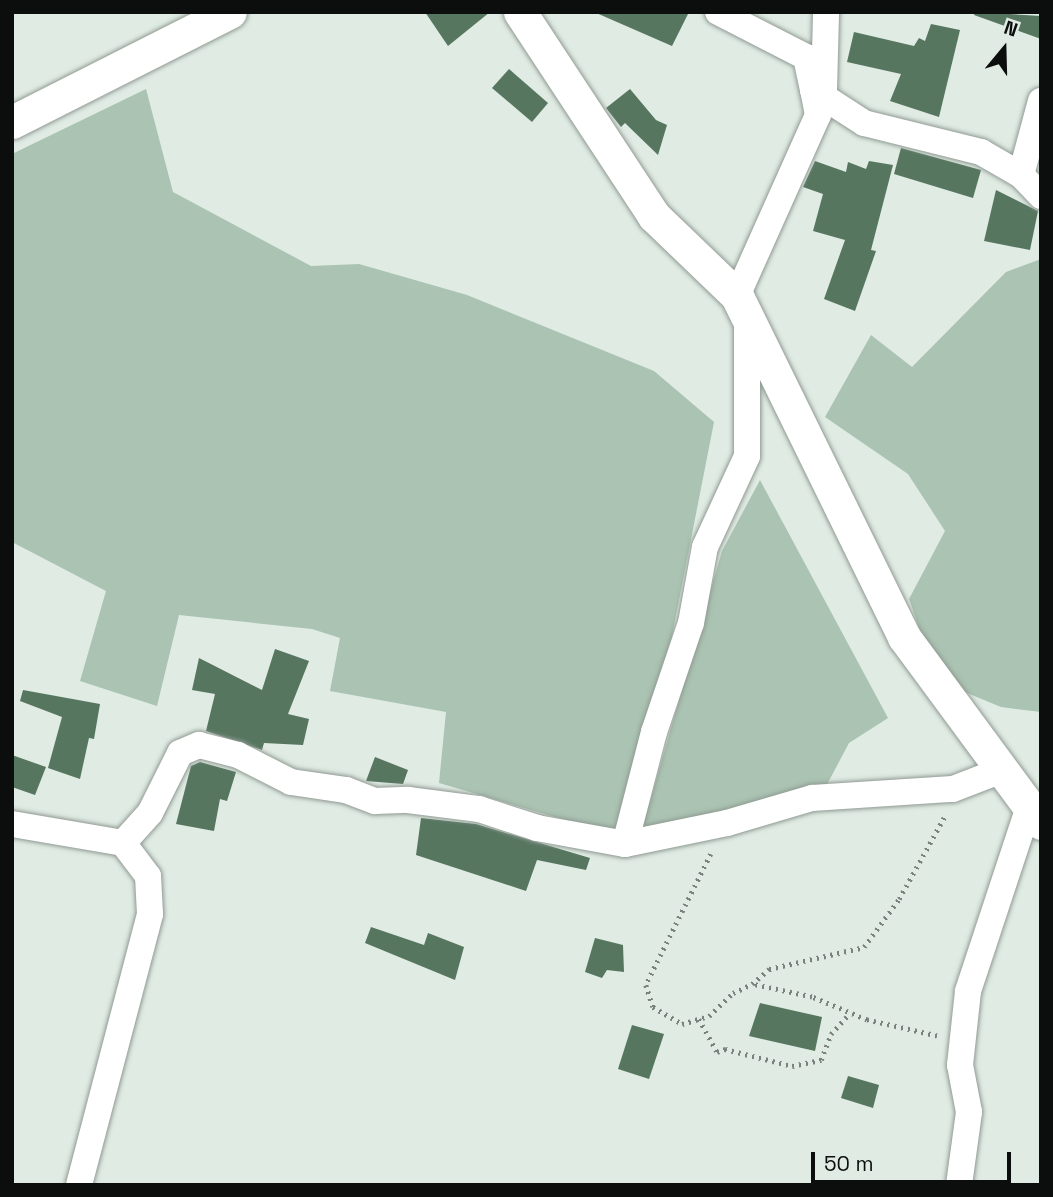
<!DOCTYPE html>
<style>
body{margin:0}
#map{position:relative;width:1053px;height:1197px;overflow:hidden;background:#dfebe3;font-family:"Space Grotesk",sans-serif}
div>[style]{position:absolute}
.green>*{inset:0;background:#aac3b2}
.building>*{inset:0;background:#567660}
.path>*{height:4.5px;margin-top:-2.25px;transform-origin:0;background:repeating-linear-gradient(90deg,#7b827d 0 2px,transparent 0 7px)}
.roads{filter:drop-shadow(0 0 2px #909a93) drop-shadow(0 0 2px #909a93)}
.minor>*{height:26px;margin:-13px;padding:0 13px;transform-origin:13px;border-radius:13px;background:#fff}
.major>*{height:33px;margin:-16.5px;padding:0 16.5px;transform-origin:16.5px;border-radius:16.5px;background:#fff}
span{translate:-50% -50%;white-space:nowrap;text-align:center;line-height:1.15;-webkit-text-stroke:7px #dfebe3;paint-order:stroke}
.frame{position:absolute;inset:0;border:14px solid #0b0e0c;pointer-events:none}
.north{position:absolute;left:969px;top:14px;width:70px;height:70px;-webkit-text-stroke:5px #dfebe3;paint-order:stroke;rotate:19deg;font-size:19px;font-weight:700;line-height:28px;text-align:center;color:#0b0e0c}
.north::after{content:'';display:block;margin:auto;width:24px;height:32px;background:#0b0e0c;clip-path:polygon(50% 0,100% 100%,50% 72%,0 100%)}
.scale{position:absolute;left:811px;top:1152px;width:200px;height:32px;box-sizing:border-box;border:4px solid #0b0e0c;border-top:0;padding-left:9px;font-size:21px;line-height:24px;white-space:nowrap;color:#0b0e0c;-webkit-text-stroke:5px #dfebe3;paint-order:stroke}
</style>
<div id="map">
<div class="green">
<div style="clip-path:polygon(146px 89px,173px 192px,311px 266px,359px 264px,467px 295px,654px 371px,714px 422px,672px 636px,616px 835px,439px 783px,446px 712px,330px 691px,340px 638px,312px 629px,179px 615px,157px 706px,80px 681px,106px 591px,12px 542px,12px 154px)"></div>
<div style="clip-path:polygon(1041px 259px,1041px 712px,1001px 707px,938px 681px,909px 599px,945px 531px,908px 474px,825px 417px,871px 335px,912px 367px,1006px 272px)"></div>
<div style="clip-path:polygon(760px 480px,888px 718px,849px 743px,823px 792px,655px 834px,643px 826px,722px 551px)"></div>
</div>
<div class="building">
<div style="clip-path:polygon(425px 12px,490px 12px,448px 46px)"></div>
<div style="clip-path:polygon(594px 12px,689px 12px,672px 46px)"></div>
<div style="clip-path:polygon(975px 12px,1041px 16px,1041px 39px,974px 15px)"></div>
<div style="clip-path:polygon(931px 24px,960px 30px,939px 117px,890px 101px,901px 74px,847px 62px,854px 32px,914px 46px,919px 38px,925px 41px)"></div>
<div style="clip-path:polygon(509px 69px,548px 103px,532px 122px,492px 88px)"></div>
<div style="clip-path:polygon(630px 89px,656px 120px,667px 125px,658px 155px,625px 123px,621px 127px,606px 108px)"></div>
<div style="clip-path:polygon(901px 148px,981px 170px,973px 198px,894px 174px)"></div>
<div style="clip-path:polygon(815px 161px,846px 172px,848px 162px,866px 169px,869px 161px,893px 165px,871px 250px,876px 251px,855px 311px,824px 299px,845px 240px,813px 231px,823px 194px,803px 187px)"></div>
<div style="clip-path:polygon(996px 190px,1038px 211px,1030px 250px,984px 241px)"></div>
<div style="clip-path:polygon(275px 649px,309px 661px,288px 714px,309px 719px,303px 745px,264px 743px,262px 750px,206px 731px,215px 694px,192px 690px,199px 658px,262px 690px)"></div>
<div style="clip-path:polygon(23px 690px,100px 704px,94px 739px,89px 738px,80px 779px,48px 768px,62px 717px,20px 701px)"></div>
<div style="clip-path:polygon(12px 755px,46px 767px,35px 795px,12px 787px)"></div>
<div style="clip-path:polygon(375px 757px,408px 770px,403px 784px,366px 781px)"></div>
<div style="clip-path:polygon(200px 762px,236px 772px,227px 801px,220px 799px,214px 831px,176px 824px,191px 766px)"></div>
<div style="clip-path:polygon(421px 818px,476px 824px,590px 858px,586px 870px,537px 860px,526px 891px,416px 855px)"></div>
<div style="clip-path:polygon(371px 927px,424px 945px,428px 933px,464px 947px,455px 980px,365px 943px)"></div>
<div style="clip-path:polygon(595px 938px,623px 945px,624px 972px,607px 970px,602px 978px,585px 972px)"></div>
<div style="clip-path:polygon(760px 1003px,822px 1017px,815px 1051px,749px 1036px)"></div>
<div style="clip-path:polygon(632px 1025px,664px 1034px,649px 1079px,618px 1069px)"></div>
<div style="clip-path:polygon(848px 1076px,879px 1085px,873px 1108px,841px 1098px)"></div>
</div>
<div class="path">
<div style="left:711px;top:854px;width:146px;rotate:116.4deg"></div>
<div style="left:646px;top:985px;width:23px;rotate:72deg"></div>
<div style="left:653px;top:1007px;width:34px;rotate:30deg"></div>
<div style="left:682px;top:1024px;width:28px;rotate:-17deg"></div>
<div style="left:709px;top:1016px;width:33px;rotate:-44deg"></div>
<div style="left:733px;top:993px;width:21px;rotate:-25deg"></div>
<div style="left:699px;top:1019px;width:38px;rotate:61deg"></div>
<div style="left:717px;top:1052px;width:9px;rotate:-21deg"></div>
<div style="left:725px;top:1049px;width:69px;rotate:14.2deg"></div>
<div style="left:792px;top:1066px;width:30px;rotate:-12deg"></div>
<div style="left:821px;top:1060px;width:28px;rotate:-69deg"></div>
<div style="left:831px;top:1034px;width:27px;rotate:-48deg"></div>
<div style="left:937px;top:1036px;width:72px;rotate:-167.1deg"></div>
<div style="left:867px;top:1020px;width:60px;rotate:-157.3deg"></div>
<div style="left:812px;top:997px;width:61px;rotate:-167.8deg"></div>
<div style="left:752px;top:984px;width:23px;rotate:-41deg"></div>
<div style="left:769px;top:969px;width:98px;rotate:-13deg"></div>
<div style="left:864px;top:947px;width:59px;rotate:-53.9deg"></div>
<div style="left:899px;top:899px;width:97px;rotate:-61.1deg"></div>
</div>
<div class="roads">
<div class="minor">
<div style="left:718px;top:12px;width:99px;rotate:27.1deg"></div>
<div style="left:806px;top:57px;width:34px;rotate:78deg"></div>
<div style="left:813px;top:90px;width:61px;rotate:32.9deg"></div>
<div style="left:864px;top:123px;width:121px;rotate:13.9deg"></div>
<div style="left:981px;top:152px;width:46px;rotate:29.9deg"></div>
<div style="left:1021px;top:175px;width:29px;rotate:46deg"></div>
<div style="left:824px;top:91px;width:79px;rotate:-88.5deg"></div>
<div style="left:1021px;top:175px;width:77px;rotate:-74.9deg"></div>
<div style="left:737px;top:296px;width:198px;rotate:-65.9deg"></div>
<div style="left:818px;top:115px;width:25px;rotate:-101deg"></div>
<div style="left:12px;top:824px;width:113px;rotate:9.7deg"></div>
<div style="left:123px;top:843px;width:40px;rotate:-48deg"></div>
<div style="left:150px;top:813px;width:67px;rotate:-63.4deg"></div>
<div style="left:180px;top:753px;width:21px;rotate:-23deg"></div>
<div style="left:199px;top:745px;width:40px;rotate:14.4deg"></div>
<div style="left:238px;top:755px;width:59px;rotate:27deg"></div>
<div style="left:291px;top:782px;width:56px;rotate:8.3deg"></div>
<div style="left:346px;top:790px;width:31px;rotate:21deg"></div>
<div style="left:375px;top:801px;width:33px;rotate:-2deg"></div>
<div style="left:408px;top:800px;width:72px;rotate:7.2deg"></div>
<div style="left:479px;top:809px;width:61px;rotate:18.1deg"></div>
<div style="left:537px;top:828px;width:89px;rotate:10.3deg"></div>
<div style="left:625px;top:844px;width:104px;rotate:-11.6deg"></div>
<div style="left:727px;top:823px;width:89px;rotate:-16.4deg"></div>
<div style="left:812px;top:798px;width:141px;rotate:-3.7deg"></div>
<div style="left:953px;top:789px;width:53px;rotate:-21.2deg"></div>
<div style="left:625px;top:844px;width:116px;rotate:-75.5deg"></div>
<div style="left:654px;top:732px;width:115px;rotate:-71.3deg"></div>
<div style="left:691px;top:623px;width:77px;rotate:-79.6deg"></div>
<div style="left:705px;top:547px;width:100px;rotate:-65.2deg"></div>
<div style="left:747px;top:456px;width:134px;rotate:-90deg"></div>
<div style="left:79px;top:1185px;width:280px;rotate:-75.3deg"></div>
<div style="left:150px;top:914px;width:38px;rotate:-93deg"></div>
<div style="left:148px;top:876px;width:41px;rotate:-127.1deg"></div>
<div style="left:959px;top:1185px;width:74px;rotate:-82.2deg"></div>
<div style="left:969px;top:1112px;width:48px;rotate:-100.8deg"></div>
<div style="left:960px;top:1065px;width:74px;rotate:-83.8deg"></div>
<div style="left:968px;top:991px;width:194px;rotate:-71.7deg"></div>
</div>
<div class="major">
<div style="left:520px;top:12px;width:244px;rotate:56.7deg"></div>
<div style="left:654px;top:216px;width:115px;rotate:43.9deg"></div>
<div style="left:737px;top:296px;width:380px;rotate:63.9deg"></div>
<div style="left:904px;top:637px;width:231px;rotate:53.6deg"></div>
<div style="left:12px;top:122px;width:244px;rotate:-26.8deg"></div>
</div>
</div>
<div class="frame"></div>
<div class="north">N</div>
<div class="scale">50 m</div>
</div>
